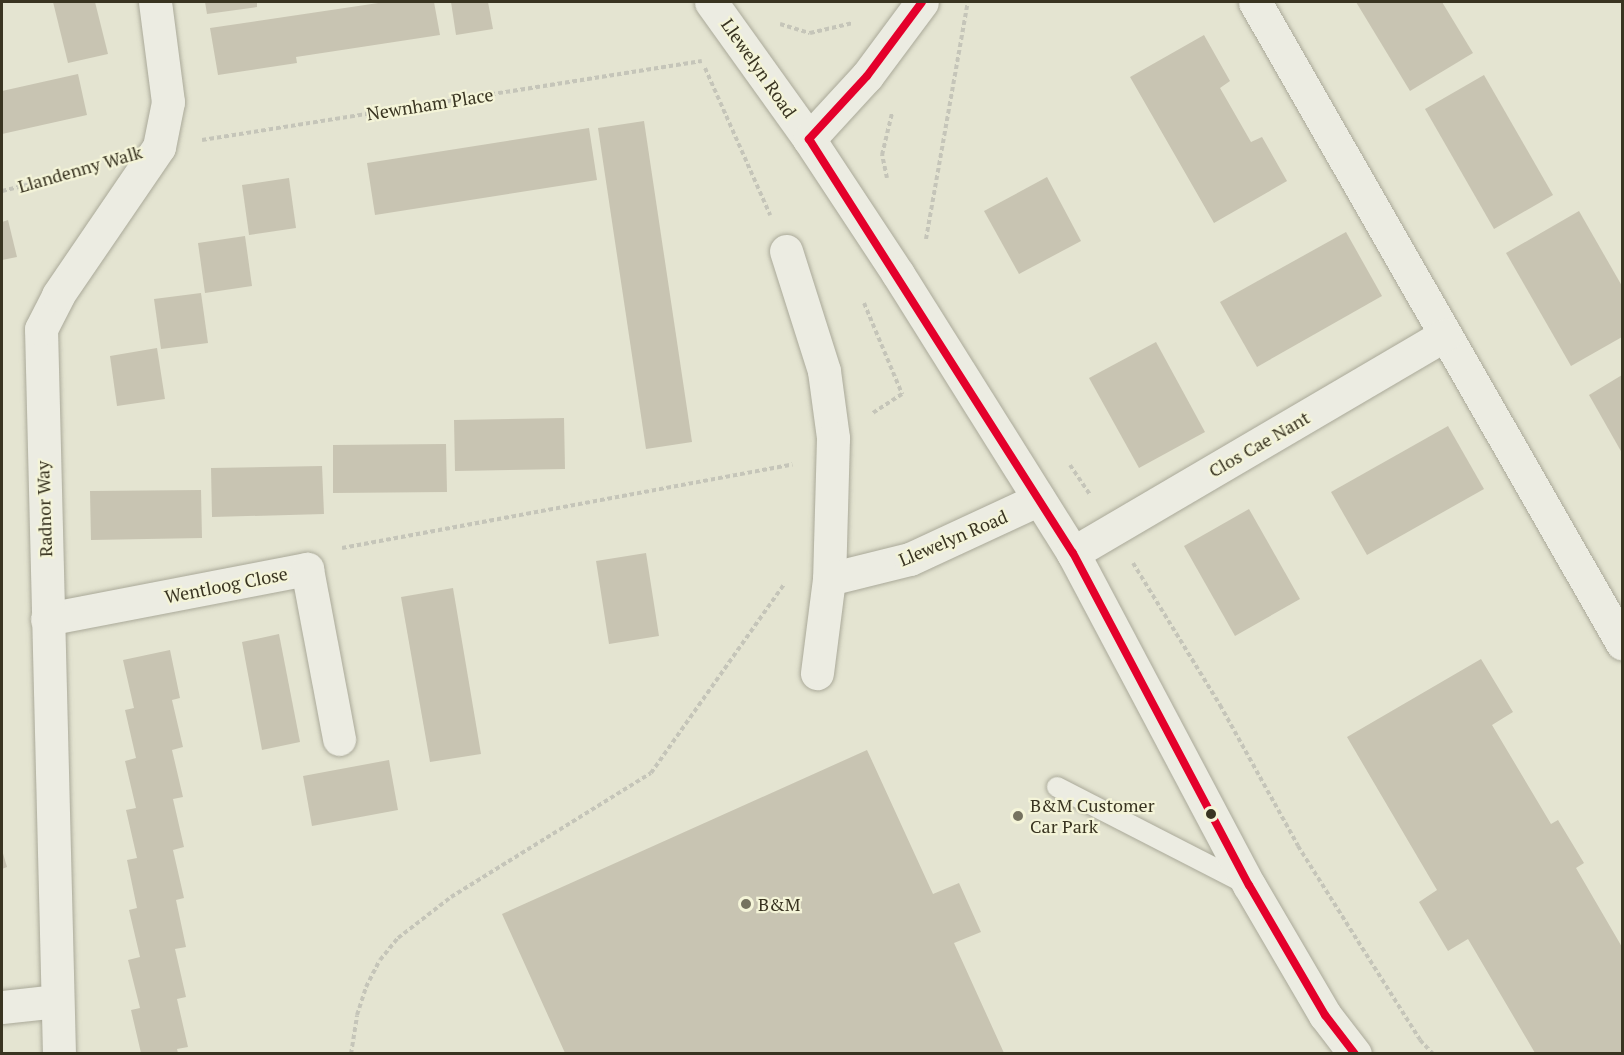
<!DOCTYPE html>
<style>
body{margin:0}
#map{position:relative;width:1624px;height:1055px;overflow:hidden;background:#e4e4d1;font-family:"PT Serif",serif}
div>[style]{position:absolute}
.building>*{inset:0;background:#c8c4b2}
.path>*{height:4px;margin-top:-2px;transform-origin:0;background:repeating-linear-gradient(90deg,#c5c5b9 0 4.5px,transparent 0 7.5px)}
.roads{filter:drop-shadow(0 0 2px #aaa999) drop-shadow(0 0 2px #aaa999)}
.service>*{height:20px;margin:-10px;padding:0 10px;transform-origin:10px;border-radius:10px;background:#ecece2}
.minor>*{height:33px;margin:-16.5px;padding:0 16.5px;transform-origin:16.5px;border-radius:16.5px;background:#ecece2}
.bus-1>*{height:8px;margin:-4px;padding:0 4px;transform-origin:4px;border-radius:4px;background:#e4002b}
.dots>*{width:16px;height:16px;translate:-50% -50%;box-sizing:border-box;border:3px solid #f4f4d8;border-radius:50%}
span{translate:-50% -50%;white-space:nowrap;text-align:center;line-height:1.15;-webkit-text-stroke:4.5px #f4f4d8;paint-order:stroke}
.street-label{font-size:18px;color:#393421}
.poi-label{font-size:18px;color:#393421}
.left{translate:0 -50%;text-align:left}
.frame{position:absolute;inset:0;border:3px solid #393421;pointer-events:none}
</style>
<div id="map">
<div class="building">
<div style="clip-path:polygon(53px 2px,95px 2px,108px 54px,68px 63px)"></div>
<div style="clip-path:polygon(205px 2px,257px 2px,257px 7px,207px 14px)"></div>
<div style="clip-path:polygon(385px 2px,434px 2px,440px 35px,296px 57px,297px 63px,218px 75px,210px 28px)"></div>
<div style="clip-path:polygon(451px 2px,488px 2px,493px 29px,456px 35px)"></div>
<div style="clip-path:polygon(1356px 2px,1442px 2px,1473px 53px,1410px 91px)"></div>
<div style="clip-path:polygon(1204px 35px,1230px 81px,1220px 88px,1251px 142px,1262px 137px,1287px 181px,1214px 223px,1130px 77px)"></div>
<div style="clip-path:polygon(78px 74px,87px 115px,2px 134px,2px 91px)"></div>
<div style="clip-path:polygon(1484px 75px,1553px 195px,1494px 229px,1425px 109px)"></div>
<div style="clip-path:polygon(644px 121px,692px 442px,646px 449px,598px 128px)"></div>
<div style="clip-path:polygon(589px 128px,597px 180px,375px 215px,367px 163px)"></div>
<div style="clip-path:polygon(1047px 177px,1081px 241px,1019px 274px,984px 211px)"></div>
<div style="clip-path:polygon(289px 178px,296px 228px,249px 235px,242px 185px)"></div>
<div style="clip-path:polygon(1579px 211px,1622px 286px,1622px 337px,1571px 366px,1506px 253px)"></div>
<div style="clip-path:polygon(8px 220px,17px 257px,2px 260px,2px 222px)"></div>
<div style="clip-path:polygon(1346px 232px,1382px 296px,1257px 367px,1220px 302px)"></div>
<div style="clip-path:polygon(245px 236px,252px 286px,205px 293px,198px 243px)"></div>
<div style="clip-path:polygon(201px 293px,208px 343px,161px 349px,154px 299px)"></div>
<div style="clip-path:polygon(1156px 342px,1205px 432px,1139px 468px,1089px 378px)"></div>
<div style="clip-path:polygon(157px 348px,165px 399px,117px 406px,110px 356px)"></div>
<div style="clip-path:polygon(1622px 375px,1622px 453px,1589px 395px)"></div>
<div style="clip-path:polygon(564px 418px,565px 469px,455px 471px,454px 420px)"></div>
<div style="clip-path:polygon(1448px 426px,1484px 489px,1367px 555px,1331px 492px)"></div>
<div style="clip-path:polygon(446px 444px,447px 492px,333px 493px,333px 445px)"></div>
<div style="clip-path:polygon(322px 466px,324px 514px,212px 517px,211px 468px)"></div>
<div style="clip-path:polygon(201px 490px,202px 538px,91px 540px,90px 491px)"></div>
<div style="clip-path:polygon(1249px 509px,1300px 599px,1235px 636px,1184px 546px)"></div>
<div style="clip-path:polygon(646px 553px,659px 636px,609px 644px,596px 561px)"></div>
<div style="clip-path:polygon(453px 588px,481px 754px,430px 762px,401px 597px)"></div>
<div style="clip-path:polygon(279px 634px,300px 742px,262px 750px,242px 642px)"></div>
<div style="clip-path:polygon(170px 650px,180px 698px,172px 700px,183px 747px,172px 750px,183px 797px,173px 799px,184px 847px,173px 850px,184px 898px,176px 900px,186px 947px,175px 949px,186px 997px,177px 999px,188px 1047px,177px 1049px,178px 1053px,141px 1053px,131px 1010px,140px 1008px,128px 960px,140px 957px,129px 910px,137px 908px,127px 860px,137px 858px,126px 810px,136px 808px,125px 761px,136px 758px,125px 710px,134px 708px,123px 660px)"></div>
<div style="clip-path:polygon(1481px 659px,1513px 712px,1492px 725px,1551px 824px,1558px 820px,1584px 863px,1576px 868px,1622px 947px,1622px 1053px,1535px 1053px,1468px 939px,1448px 951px,1419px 902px,1437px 890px,1347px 737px)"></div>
<div style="clip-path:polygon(867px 750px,933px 894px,959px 883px,981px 932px,954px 943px,1004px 1053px,565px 1053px,502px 914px)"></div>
<div style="clip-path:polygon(389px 760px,398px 810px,312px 826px,303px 776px)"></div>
<div style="clip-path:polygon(2px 850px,7px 867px,2px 869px)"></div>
</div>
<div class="path">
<div style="left:780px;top:24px;width:31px;rotate:17deg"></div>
<div style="left:810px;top:33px;width:44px;rotate:-13.1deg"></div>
<div style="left:705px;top:68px;width:161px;rotate:66.1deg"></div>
<div style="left:202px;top:140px;width:506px;rotate:-8.98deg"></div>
<div style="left:887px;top:178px;width:24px;rotate:-102deg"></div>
<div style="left:882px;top:155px;width:43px;rotate:-76.6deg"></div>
<div style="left:2px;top:191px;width:94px;rotate:-13.6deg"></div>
<div style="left:926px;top:239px;width:241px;rotate:-80deg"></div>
<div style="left:864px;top:303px;width:99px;rotate:67.3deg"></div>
<div style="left:902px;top:394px;width:37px;rotate:147deg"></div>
<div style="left:1070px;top:465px;width:37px;rotate:56deg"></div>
<div style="left:342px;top:548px;width:458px;rotate:-10.5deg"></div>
<div style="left:1133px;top:563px;width:167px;rotate:58.5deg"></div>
<div style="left:1220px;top:705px;width:161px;rotate:61deg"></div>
<div style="left:1298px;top:846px;width:229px;rotate:57.8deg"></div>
<div style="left:1420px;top:1040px;width:19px;rotate:47deg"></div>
<div style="left:351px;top:1054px;width:39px;rotate:-81deg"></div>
<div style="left:357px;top:1015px;width:29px;rotate:-72deg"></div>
<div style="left:366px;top:987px;width:30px;rotate:-63deg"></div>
<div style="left:380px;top:960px;width:28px;rotate:-51deg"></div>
<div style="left:398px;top:938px;width:67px;rotate:-37.7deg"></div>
<div style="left:451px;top:897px;width:235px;rotate:-31.8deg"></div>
<div style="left:651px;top:773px;width:232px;rotate:-54.8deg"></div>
</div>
<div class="roads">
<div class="service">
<div style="left:1057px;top:787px;width:212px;rotate:27.2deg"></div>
</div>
<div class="minor">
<div style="left:711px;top:2px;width:168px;rotate:54.4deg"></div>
<div style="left:809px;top:139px;width:162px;rotate:56.6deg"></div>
<div style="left:898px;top:274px;width:329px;rotate:57.9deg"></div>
<div style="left:1073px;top:553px;width:376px;rotate:62.1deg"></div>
<div style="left:1249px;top:885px;width:151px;rotate:59.7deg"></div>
<div style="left:1325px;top:1015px;width:49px;rotate:52.4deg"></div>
<div style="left:1255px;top:2px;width:739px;rotate:60.21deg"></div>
<div style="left:809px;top:139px;width:86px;rotate:-47.4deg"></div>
<div style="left:867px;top:76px;width:92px;rotate:-53.4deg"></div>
<div style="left:786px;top:251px;width:126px;rotate:72.4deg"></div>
<div style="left:824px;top:371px;width:68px;rotate:82.3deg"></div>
<div style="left:833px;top:438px;width:141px;rotate:91.6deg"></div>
<div style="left:829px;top:579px;width:95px;rotate:97.3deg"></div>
<div style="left:1073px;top:553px;width:431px;rotate:-30.4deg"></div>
<div style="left:829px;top:579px;width:83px;rotate:-13.9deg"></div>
<div style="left:910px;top:559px;width:142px;rotate:-24.9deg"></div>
<div style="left:47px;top:619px;width:265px;rotate:-10.9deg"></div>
<div style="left:307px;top:569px;width:173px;rotate:79.3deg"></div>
<div style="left:2px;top:1007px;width:55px;rotate:-6.2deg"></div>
<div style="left:59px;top:1054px;width:725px;rotate:-91.42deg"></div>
<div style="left:41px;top:329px;width:38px;rotate:-63deg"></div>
<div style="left:58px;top:295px;width:179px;rotate:-55.7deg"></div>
<div style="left:159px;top:147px;width:46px;rotate:-78.7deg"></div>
<div style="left:168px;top:102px;width:101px;rotate:-97.4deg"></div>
</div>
</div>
<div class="bus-1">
<div style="left:922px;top:2px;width:92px;rotate:126.6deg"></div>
<div style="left:867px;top:76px;width:86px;rotate:132.6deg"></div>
<div style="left:809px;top:139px;width:491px;rotate:57.5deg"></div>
<div style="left:1073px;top:553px;width:376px;rotate:62.1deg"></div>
<div style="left:1249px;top:885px;width:151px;rotate:59.7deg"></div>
<div style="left:1325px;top:1015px;width:49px;rotate:52.4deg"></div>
</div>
<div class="dots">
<div style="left:1211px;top:814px;background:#393421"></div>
<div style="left:1018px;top:816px;background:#75725f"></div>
<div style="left:746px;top:904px;background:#75725f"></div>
</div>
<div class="street-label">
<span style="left:759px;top:68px;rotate:55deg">Llewelyn Road</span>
<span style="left:430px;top:104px;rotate:-9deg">Newnham Place</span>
<span style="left:80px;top:169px;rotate:-16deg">Llandenny Walk</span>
<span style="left:1259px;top:444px;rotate:-30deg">Clos Cae Nant</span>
<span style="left:44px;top:509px;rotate:-92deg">Radnor Way</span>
<span style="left:953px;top:538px;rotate:-23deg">Llewelyn Road</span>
<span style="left:226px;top:585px;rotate:-11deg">Wentloog Close</span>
</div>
<div class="poi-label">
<span class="left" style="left:1030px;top:816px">B&amp;M Customer<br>Car Park</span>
<span class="left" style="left:758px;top:904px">B&amp;M</span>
</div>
<div class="frame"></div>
</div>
